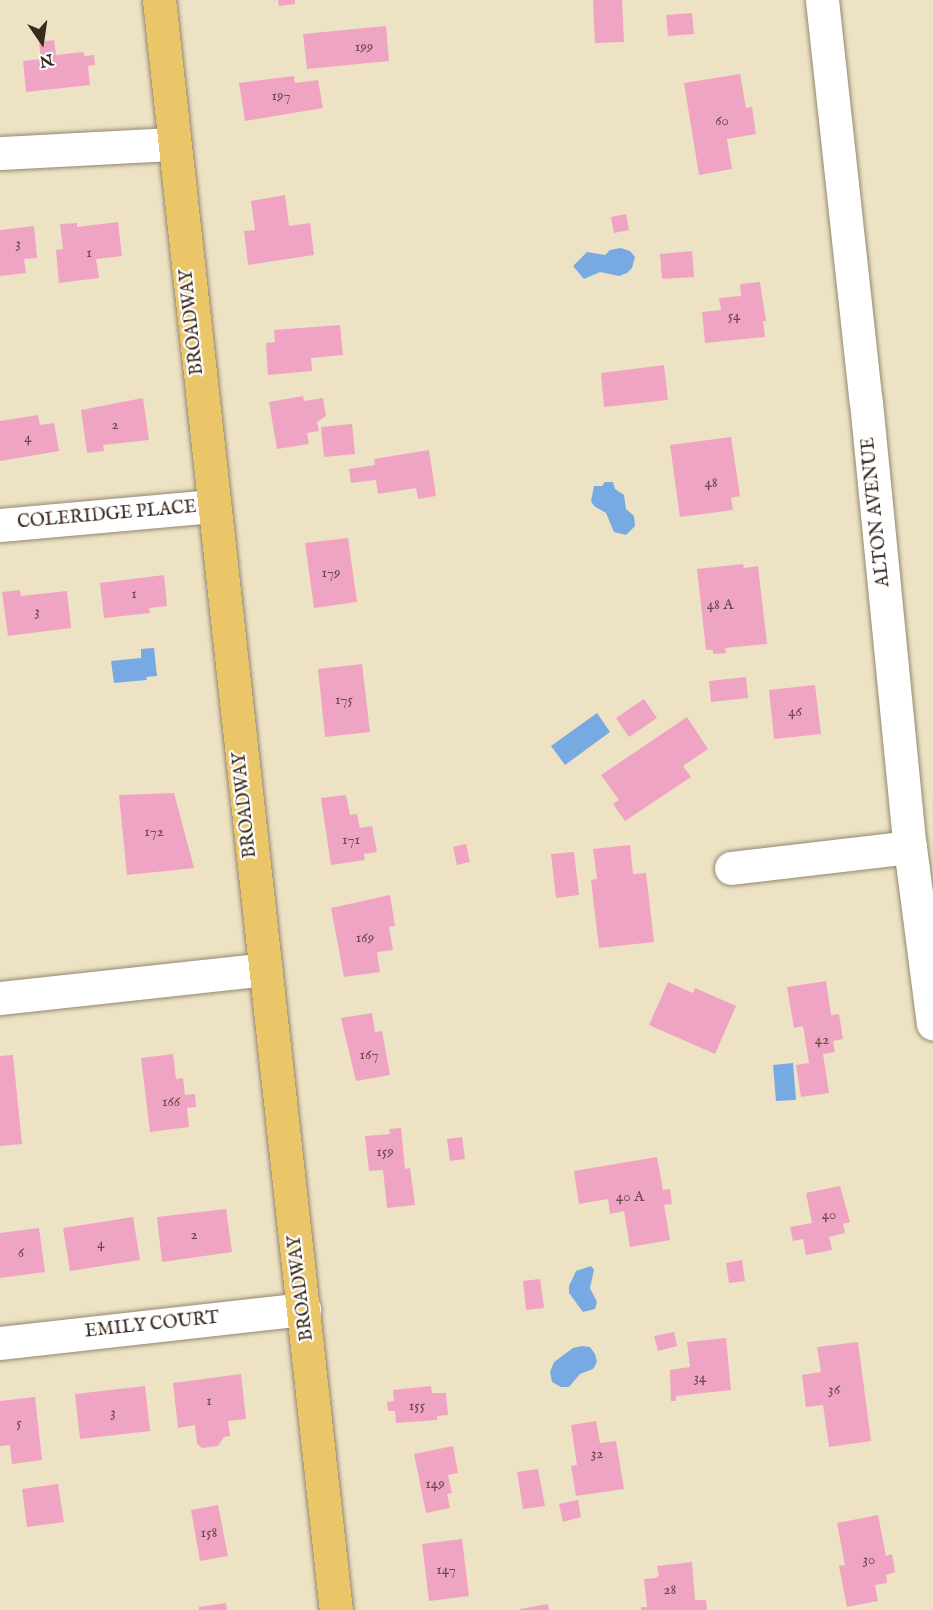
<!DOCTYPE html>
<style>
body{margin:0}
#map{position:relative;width:933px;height:1610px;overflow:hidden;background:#ede3c4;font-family:"IM FELL English",serif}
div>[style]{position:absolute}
.water>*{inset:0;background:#77a9e3}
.building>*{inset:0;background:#efa4c4}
.roads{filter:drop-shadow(0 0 2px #948671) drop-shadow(0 0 2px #948671)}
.minor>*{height:33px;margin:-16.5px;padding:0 16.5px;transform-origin:16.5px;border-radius:16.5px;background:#fff}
.major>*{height:33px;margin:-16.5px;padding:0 16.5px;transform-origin:16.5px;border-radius:16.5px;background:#ebc669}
span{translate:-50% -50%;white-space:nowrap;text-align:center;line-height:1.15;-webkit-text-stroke:4.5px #fff;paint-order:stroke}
.number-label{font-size:15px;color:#684848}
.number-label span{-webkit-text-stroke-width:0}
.street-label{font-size:18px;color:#3b2a1e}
.north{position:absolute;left:12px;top:12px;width:60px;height:60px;-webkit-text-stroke:4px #fff;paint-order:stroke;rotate:167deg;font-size:16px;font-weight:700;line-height:24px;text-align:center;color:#3b2a1e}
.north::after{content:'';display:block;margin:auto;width:21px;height:27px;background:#3b2a1e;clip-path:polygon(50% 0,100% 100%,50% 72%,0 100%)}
</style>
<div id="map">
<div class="water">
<div style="clip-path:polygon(621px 248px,630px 251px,635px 257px,632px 268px,627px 273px,619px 276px,600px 272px,584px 279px,573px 266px,587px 252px,605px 255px,610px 250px)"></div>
<div style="clip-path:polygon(605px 482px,613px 482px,615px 489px,624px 495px,626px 509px,634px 516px,635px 526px,626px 535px,614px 532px,606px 513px,594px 506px,591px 501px,594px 486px,602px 486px)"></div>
<div style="clip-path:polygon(154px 648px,157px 676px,146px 677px,147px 680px,114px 683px,111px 661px,141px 658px,141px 649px)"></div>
<div style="clip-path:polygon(597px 713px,610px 732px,565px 765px,551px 746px)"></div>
<div style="clip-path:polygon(793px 1063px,796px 1100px,776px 1101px,773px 1065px)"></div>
<div style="clip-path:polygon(591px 1266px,594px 1270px,590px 1288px,597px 1302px,595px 1309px,583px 1312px,569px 1293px,569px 1286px,576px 1271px)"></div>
<div style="clip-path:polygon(582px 1346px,590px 1347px,595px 1354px,597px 1362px,593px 1369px,580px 1374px,569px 1387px,561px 1387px,552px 1382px,550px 1372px,554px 1362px,573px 1348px)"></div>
</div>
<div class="building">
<div style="clip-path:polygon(278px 0,295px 0,295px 4px,279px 6px)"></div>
<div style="clip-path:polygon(593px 0,622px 0,624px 42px,595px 43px)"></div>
<div style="clip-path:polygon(692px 13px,694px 34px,668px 36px,666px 15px)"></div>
<div style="clip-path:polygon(386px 26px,389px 61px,307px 69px,303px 34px)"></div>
<div style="clip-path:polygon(54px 40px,56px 55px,84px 52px,84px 56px,94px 55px,95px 65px,88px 66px,90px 85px,26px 92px,23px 61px,41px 59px,39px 42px)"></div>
<div style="clip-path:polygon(740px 74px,746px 108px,752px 107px,756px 134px,727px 139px,732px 169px,699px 175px,684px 83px)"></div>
<div style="clip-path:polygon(294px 76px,295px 83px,318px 80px,323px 108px,245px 121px,239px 83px)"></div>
<div style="clip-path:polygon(285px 195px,289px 226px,310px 223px,314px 255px,248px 265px,244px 231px,255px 230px,251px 201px)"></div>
<div style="clip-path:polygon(626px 214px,629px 230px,614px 233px,611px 217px)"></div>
<div style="clip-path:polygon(118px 222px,122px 256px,96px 259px,99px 278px,59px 283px,56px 250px,63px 249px,60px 224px,77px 223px,77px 227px)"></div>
<div style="clip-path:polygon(34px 226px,37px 258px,24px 259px,26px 273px,0 276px,0 230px)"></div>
<div style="clip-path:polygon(692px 251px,694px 277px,662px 279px,660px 254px)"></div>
<div style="clip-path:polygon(760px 282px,766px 321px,763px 321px,765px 337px,705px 343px,702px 312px,721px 310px,719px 298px,741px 296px,740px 284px)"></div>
<div style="clip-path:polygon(340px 325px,343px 355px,311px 358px,312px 371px,268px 375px,266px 343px,275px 342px,274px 330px)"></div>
<div style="clip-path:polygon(664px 365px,668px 400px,604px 407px,601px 373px)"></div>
<div style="clip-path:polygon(303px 396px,304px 401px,323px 398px,326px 416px,317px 422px,319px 431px,307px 433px,309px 444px,277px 449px,269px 402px)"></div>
<div style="clip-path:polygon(143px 398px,149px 440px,103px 445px,104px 451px,87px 453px,81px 410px)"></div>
<div style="clip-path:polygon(38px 415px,40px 425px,54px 423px,59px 451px,0 461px,0 421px)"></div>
<div style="clip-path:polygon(352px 424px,355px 454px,324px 457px,321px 427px)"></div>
<div style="clip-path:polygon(731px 437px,740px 496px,731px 498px,733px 510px,680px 517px,670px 445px)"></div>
<div style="clip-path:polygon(429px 450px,436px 496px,418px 499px,416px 488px,378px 494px,376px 480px,351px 483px,349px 469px,375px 465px,374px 459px)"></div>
<div style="clip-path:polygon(348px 538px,357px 602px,314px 608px,305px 543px)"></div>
<div style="clip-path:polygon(743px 564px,744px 568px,758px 566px,767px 644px,725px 648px,726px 653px,713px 654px,713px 650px,706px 650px,697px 569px)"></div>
<div style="clip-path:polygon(164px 575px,167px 606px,149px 608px,150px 613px,104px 618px,100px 583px)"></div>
<div style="clip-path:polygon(20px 590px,21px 596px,67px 591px,71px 628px,8px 636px,2px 592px)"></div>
<div style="clip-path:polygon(362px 664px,370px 732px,325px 737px,318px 669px)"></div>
<div style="clip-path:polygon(746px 677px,748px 698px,711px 702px,709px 681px)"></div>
<div style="clip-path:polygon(815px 685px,821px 734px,774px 739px,769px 690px)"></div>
<div style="clip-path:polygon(644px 699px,657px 718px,629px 737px,616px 718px)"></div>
<div style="clip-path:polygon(687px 717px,708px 749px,683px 766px,691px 777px,625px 821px,613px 804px,619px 800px,601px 775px)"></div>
<div style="clip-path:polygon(174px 793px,194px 868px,127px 875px,119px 795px)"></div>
<div style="clip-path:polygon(346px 795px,350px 815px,357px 814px,360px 828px,372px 826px,377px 852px,364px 854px,365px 860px,331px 865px,321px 798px)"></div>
<div style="clip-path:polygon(466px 844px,470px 862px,457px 865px,453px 847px)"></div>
<div style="clip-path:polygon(630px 845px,633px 874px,646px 873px,654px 942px,599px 948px,591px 880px,597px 879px,593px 849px)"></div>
<div style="clip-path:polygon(574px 852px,579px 895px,556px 898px,551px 854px)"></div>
<div style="clip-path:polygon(390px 895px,395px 926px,389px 927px,393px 950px,377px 952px,380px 972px,344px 977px,331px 908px)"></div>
<div style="clip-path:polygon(826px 981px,831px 1015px,839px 1014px,843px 1039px,833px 1041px,835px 1052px,823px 1054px,829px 1093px,801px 1097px,796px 1065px,809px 1063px,803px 1026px,794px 1028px,787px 987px)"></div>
<div style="clip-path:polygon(668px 982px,693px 993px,695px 988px,736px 1006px,715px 1054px,649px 1025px)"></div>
<div style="clip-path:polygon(372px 1013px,375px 1032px,382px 1031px,390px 1075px,356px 1081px,341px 1018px)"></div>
<div style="clip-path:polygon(173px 1054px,176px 1079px,183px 1078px,185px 1095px,195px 1094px,196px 1107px,187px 1108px,189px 1127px,150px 1132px,141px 1058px)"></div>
<div style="clip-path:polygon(13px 1055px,22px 1144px,0 1146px,0 1056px)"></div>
<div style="clip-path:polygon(401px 1128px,405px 1169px,410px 1168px,415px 1205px,387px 1208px,383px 1170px,369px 1171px,365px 1136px,390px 1134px,389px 1129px)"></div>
<div style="clip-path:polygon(462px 1137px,465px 1159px,450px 1161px,447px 1139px)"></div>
<div style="clip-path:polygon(657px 1157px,663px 1190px,670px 1189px,672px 1204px,664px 1205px,670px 1240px,630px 1247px,624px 1211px,610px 1214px,608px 1199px,579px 1204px,574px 1171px)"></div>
<div style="clip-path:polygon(840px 1186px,850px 1222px,843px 1224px,845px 1233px,829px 1237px,832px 1250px,806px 1255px,803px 1239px,793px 1241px,790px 1227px,812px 1223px,806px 1193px)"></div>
<div style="clip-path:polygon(226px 1209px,232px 1252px,162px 1262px,157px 1217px)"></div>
<div style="clip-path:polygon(133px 1217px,140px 1260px,70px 1271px,63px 1228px)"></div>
<div style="clip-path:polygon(39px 1228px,45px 1272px,0 1278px,0 1233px)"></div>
<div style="clip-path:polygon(742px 1260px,745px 1281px,729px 1283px,726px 1263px)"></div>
<div style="clip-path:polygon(540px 1279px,544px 1308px,526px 1310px,523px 1281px)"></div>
<div style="clip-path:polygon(674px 1332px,677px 1346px,658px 1351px,654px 1336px)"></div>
<div style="clip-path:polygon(726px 1338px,731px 1390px,676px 1396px,676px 1401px,671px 1401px,670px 1370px,690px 1367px,687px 1342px)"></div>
<div style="clip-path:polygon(858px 1342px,871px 1441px,829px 1447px,823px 1405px,806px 1407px,802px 1375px,821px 1372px,817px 1347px)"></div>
<div style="clip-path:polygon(241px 1374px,246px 1419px,228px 1421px,230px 1436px,224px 1437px,218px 1446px,202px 1448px,197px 1444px,195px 1425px,178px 1428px,173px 1383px)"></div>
<div style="clip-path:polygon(145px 1386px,150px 1431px,80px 1439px,75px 1394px)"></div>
<div style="clip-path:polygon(431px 1386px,432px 1393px,446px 1393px,448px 1415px,437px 1416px,437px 1420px,396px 1423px,395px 1411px,388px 1411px,387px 1402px,394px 1401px,393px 1390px)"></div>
<div style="clip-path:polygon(35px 1397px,42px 1460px,12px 1464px,10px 1445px,0 1446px,0 1401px)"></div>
<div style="clip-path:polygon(596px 1421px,600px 1443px,616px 1441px,624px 1489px,576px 1496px,571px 1466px,577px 1465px,571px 1425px)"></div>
<div style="clip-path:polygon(453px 1446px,458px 1473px,448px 1475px,452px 1493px,447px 1494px,450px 1508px,426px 1513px,414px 1454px)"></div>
<div style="clip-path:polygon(538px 1469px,545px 1506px,523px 1509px,517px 1472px)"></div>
<div style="clip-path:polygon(58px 1484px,64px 1522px,27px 1527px,22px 1489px)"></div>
<div style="clip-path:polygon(578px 1500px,581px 1517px,563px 1522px,559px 1504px)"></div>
<div style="clip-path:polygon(218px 1505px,228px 1556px,200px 1561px,191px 1510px)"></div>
<div style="clip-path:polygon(878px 1515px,886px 1556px,892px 1554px,895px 1572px,886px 1575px,887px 1583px,875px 1585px,878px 1601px,847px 1607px,839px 1566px,845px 1565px,837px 1523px)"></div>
<div style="clip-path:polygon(462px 1539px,469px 1596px,429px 1601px,422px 1544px)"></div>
<div style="clip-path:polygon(692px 1562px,695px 1600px,706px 1600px,707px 1610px,641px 1610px,641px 1607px,647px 1607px,644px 1579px,656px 1578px,659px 1575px,657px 1566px)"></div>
<div style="clip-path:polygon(226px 1603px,227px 1610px,199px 1610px,199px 1607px)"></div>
<div style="clip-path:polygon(548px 1604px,549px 1610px,520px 1610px,520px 1609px)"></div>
</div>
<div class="roads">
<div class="minor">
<div style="left:822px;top:0;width:404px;rotate:83.8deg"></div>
<div style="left:866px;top:402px;width:447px;rotate:84.4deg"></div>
<div style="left:910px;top:847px;width:178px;rotate:82.6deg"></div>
<div style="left:0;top:153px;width:174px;rotate:-3deg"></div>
<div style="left:0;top:525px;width:214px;rotate:-5.1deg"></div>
<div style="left:731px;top:868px;width:180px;rotate:-6.7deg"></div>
<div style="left:0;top:998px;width:267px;rotate:-6.2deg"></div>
<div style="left:0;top:1343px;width:306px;rotate:-6.4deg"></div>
</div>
<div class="major">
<div style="left:159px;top:0;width:1620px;rotate:83.73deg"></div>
</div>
</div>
<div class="number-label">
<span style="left:364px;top:47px">199</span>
<span style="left:281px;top:96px">197</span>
<span style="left:722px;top:121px">60</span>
<span style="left:18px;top:244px">3</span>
<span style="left:89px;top:253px">1</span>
<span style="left:734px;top:316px">54</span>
<span style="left:115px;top:425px">2</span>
<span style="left:28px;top:438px">4</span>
<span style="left:711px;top:483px">48</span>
<span style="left:331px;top:573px">179</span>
<span style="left:134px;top:594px">1</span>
<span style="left:720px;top:605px">48 A</span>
<span style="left:37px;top:612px">3</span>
<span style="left:344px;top:700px">175</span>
<span style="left:795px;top:712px">46</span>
<span style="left:154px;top:832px">172</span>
<span style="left:351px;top:840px">171</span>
<span style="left:365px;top:938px">169</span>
<span style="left:822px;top:1040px">42</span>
<span style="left:369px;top:1055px">167</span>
<span style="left:171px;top:1102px">166</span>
<span style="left:385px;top:1152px">159</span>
<span style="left:630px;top:1197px">40 A</span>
<span style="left:829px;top:1215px">40</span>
<span style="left:194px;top:1235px">2</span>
<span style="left:101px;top:1244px">4</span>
<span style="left:21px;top:1253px">6</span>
<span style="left:700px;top:1378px">34</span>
<span style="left:834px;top:1390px">36</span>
<span style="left:209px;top:1401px">1</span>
<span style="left:417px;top:1406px">155</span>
<span style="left:113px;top:1413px">3</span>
<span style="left:19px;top:1423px">5</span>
<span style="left:597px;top:1454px">32</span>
<span style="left:435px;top:1484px">149</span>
<span style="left:209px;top:1533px">158</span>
<span style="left:869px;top:1560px">30</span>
<span style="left:446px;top:1570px">147</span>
<span style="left:670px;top:1590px">28</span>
</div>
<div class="street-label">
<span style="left:193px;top:322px;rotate:-96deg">BROADWAY</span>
<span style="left:877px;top:512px;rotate:-96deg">ALTON AVENUE</span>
<span style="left:107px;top:516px;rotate:-5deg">COLERIDGE PLACE</span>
<span style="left:246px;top:805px;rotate:-96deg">BROADWAY</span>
<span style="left:302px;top:1288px;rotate:-97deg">BROADWAY</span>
<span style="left:152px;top:1326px;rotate:-6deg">EMILY COURT</span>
</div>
<div class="north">N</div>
</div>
